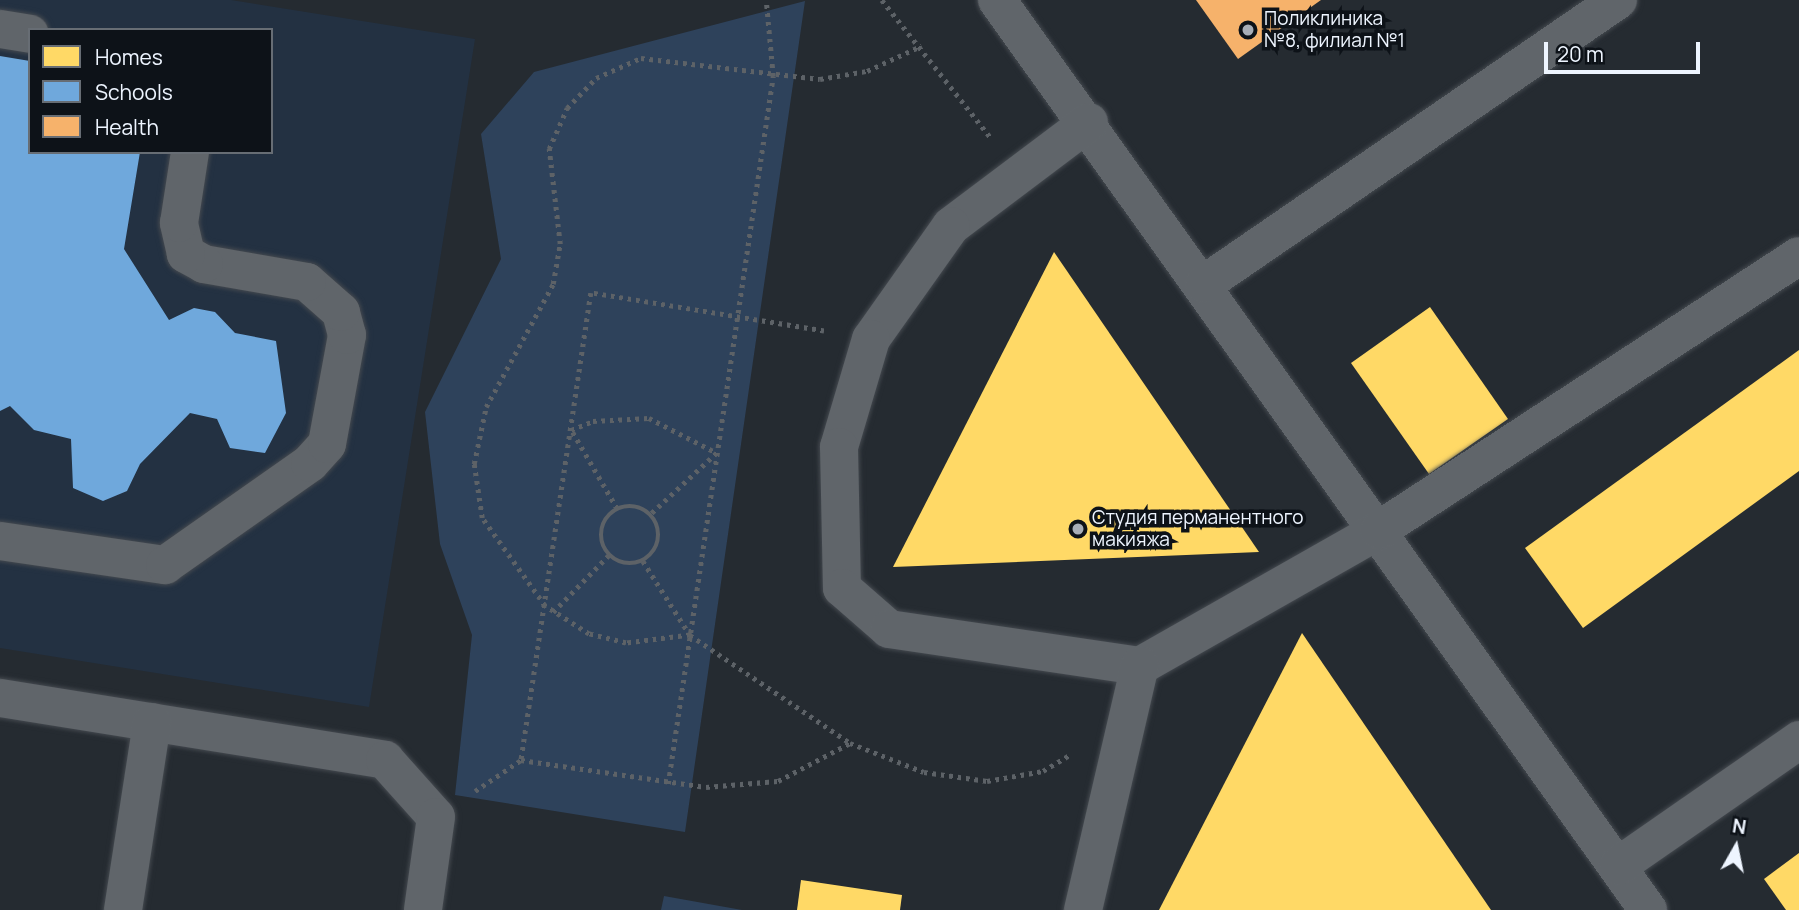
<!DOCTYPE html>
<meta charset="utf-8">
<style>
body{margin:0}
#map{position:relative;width:1799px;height:910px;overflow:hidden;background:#252b31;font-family:Manrope,sans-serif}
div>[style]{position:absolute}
.built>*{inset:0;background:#233142}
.green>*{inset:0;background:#2e425b}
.homes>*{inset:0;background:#ffd966}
.schools>*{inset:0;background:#6fa8dc}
.health>*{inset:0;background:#f6b26b}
.path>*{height:4.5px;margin-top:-2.25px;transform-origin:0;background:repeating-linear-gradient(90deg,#5d6267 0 3.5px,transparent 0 8.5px)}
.path>.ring{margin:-2.25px;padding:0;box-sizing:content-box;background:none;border:4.5px solid #5d6267;border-radius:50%}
.roads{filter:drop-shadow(0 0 2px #44494f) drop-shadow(0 0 2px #44494f)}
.minor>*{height:38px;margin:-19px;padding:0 19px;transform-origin:19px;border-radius:19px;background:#60656a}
.dots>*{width:19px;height:19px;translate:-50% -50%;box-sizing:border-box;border:4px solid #0d1218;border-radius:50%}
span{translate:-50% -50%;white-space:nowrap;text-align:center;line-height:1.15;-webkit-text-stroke:7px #0d1218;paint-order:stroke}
.poi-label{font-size:19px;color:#eef5ff}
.left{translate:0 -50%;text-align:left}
.legend{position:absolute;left:28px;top:28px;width:245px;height:126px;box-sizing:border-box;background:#0d1218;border:2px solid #676d74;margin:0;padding:9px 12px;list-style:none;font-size:21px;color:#eef5ff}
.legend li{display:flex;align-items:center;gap:14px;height:35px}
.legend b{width:35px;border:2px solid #676d74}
.north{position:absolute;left:1701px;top:812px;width:70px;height:70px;-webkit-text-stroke:5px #0d1218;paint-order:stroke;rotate:9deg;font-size:19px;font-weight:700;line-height:28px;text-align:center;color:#eef5ff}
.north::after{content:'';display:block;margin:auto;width:24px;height:32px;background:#eef5ff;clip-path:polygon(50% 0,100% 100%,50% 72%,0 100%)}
.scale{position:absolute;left:1544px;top:42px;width:156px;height:32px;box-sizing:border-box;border:4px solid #eef5ff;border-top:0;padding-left:9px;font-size:21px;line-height:24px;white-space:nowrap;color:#eef5ff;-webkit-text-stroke:5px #0d1218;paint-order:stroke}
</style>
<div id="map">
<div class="built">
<div style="clip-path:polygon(evenodd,0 0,231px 0,475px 39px,369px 707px,0 648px,0 0,30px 30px,271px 30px,271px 152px,30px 152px,30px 30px)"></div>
</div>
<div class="green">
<div style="clip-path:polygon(805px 1px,685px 832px,455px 795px,472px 635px,440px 544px,425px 412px,501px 259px,481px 134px,534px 72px)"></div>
<div style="clip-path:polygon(664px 896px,742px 910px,661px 910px)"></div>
</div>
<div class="homes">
<div style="clip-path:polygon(1054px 252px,1259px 552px,893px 567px)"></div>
<div style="clip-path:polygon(1430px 307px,1508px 419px,1429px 474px,1351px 363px)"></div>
<div style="clip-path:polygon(1799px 350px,1799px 471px,1583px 628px,1525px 548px)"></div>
<div style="clip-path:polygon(1302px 633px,1491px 910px,1159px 910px)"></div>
<div style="clip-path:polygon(1799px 853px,1799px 910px,1786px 910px,1764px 879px)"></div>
<div style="clip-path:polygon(801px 880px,902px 895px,900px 910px,797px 910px)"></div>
</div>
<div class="schools">
<div style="clip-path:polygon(0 56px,30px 61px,30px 152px,140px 152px,124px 249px,169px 320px,194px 308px,215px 312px,235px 333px,276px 341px,286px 413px,265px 453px,230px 448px,217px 419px,190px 413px,140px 464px,127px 491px,103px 501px,73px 488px,71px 439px,34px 430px,10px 406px,0 411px)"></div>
</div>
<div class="health">
<div style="clip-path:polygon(1196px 0,1321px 0,1238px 59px)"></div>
</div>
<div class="path">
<div style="left:882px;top:0;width:176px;rotate:51.7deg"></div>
<div style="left:824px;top:331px;width:236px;rotate:-170.7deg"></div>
<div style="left:591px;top:293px;width:472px;rotate:98.5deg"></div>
<div style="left:521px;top:760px;width:187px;rotate:8.3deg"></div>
<div style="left:706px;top:787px;width:72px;rotate:-4.8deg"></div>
<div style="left:778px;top:781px;width:81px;rotate:-27.8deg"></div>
<div class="ring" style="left:601px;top:506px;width:53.5px;height:53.5px"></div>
<div style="left:617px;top:509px;width:91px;rotate:-120.2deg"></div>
<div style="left:571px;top:430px;width:24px;rotate:-22deg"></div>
<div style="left:593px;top:421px;width:56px;rotate:-3.1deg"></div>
<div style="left:649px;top:418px;width:76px;rotate:27.2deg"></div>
<div style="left:717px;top:453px;width:91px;rotate:137.2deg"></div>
<div style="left:643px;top:561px;width:88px;rotate:57.6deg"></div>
<div style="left:690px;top:635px;width:193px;rotate:34deg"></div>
<div style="left:850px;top:743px;width:79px;rotate:21.4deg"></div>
<div style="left:924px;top:772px;width:64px;rotate:8.1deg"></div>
<div style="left:987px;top:781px;width:57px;rotate:-10.1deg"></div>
<div style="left:1043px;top:771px;width:33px;rotate:-31deg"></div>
<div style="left:553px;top:612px;width:80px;rotate:-45.5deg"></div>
<div style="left:690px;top:635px;width:64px;rotate:172.9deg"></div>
<div style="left:626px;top:643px;width:38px;rotate:-166deg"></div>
<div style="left:589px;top:634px;width:52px;rotate:-147.5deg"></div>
<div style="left:545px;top:606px;width:108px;rotate:-125.6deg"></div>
<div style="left:482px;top:518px;width:55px;rotate:-98.4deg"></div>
<div style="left:474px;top:464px;width:58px;rotate:-78.1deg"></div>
<div style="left:486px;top:407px;width:140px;rotate:-61.4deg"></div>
<div style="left:553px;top:284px;width:41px;rotate:-80.1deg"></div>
<div style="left:560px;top:244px;width:96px;rotate:-96.6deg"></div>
<div style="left:549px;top:149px;width:45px;rotate:-66.3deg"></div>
<div style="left:567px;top:108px;width:42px;rotate:-46deg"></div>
<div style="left:596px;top:78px;width:49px;rotate:-24deg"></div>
<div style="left:641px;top:58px;width:180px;rotate:6.7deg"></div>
<div style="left:820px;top:79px;width:48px;rotate:-9.7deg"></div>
<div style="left:867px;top:71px;width:60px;rotate:-24.8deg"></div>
<div style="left:668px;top:784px;width:716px;rotate:-81.56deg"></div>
<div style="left:773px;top:76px;width:76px;rotate:-95.3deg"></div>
<div style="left:475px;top:791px;width:55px;rotate:-34deg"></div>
</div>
<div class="roads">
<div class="minor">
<div style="left:997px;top:0;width:1119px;rotate:54.42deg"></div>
<div style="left:0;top:29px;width:30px;rotate:9deg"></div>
<div style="left:1089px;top:122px;width:173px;rotate:143deg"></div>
<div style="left:951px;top:226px;width:138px;rotate:125.3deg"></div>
<div style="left:871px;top:339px;width:113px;rotate:106.5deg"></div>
<div style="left:839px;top:447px;width:141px;rotate:88.8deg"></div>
<div style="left:842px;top:588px;width:62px;rotate:41.1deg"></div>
<div style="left:889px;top:629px;width:254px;rotate:8.4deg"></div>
<div style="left:1140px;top:666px;width:275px;rotate:-29.6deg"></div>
<div style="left:1379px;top:530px;width:501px;rotate:-33.12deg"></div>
<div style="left:1204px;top:284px;width:502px;rotate:-34.45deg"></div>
<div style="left:0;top:541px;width:167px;rotate:8.3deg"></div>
<div style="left:165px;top:565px;width:177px;rotate:-35.1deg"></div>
<div style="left:310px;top:463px;width:25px;rotate:-48deg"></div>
<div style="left:327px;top:444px;width:111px;rotate:-79.6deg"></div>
<div style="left:347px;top:335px;width:24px;rotate:-105deg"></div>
<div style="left:341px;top:312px;width:45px;rotate:-138.6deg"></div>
<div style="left:307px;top:282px;width:105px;rotate:-170.1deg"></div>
<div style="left:204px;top:264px;width:21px;rotate:-151deg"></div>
<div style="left:186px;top:254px;width:32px;rotate:-103deg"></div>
<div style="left:179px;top:223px;width:72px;rotate:-81.2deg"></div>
<div style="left:0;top:698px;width:390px;rotate:9.1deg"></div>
<div style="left:385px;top:760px;width:76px;rotate:48.2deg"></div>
<div style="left:436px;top:817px;width:94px;rotate:98deg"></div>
<div style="left:1618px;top:866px;width:221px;rotate:-34.8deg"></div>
<div style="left:123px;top:910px;width:190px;rotate:-81.2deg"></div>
<div style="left:1083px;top:910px;width:251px;rotate:-76.9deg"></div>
</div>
</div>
<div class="dots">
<div style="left:1248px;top:30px;background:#a8aeb7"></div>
<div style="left:1078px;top:529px;background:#a8aeb7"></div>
</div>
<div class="poi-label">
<span class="left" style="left:1264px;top:30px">Поликлиника<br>№8, филиал №1</span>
<span class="left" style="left:1092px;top:529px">Студия перманентного<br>макияжа</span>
</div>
<ul class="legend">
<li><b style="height:19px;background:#ffd966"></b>Homes</li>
<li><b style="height:19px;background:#6fa8dc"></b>Schools</li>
<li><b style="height:19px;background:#f6b26b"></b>Health</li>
</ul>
<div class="north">N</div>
<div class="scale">20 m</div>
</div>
